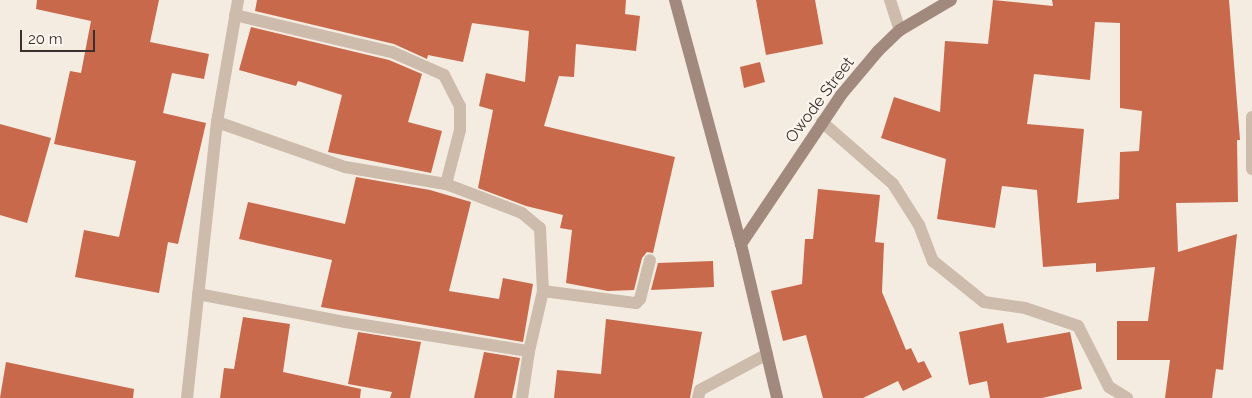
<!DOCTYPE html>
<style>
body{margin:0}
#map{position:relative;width:1252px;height:398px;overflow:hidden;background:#f4ebe1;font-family:Raleway,sans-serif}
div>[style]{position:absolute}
.building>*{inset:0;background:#c8694b}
.street>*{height:12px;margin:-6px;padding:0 6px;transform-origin:6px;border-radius:6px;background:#cdbbac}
.secondary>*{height:12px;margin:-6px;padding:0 6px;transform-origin:6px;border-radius:6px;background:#a18a7d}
span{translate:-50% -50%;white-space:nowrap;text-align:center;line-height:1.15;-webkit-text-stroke:4.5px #fbf5ee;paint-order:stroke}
.street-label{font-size:16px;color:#3b302b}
.scale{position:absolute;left:20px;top:30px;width:75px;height:22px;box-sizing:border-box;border:2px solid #3b302b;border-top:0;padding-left:6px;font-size:15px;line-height:18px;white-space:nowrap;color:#3b302b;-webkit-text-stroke:4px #fbf5ee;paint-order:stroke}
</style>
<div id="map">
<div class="building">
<div style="clip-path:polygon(37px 0,159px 0,150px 42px,209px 54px,204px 79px,172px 73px,163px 113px,206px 123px,178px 244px,168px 242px,159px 293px,75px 277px,84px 230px,119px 237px,136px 161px,54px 144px,70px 71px,81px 73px,91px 21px,36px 9px)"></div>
<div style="clip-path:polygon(257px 0,626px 0,625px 14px,640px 16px,636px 51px,576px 44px,574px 77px,559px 76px,544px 126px,675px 157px,653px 253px,647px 252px,642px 258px,634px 290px,608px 291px,566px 283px,572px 230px,560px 228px,563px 215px,526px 206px,478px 188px,493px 110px,479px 106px,486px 73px,525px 82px,529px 31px,472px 23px,463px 62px,428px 55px,427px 59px,394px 44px,255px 11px)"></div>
<div style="clip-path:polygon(756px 0,815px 0,823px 44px,766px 55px)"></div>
<div style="clip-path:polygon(evenodd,993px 0,1053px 6px,1052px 0,1229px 0,1240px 140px,1237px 140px,1238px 202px,1176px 203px,1178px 252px,1237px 234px,1223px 370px,1216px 369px,1212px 398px,1165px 398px,1170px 360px,1117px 360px,1117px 321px,1148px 321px,1155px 267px,1096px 272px,1096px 263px,1043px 267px,1037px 190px,1002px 186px,995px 228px,937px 219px,946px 159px,881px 138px,894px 97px,940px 112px,945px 41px,988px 44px,993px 0,1095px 22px,1120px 23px,1120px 108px,1142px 111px,1139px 151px,1120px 152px,1119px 199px,1077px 203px,1084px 129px,1027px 124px,1034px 74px,1090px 80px,1095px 22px)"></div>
<div style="clip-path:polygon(251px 27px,389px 60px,422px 74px,408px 122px,442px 131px,431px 173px,328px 152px,342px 95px,298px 81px,296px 86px,239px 70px)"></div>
<div style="clip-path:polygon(760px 62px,765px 82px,744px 88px,740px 67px)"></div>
<div style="clip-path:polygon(0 124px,51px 138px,27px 223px,0 215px)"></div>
<div style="clip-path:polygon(356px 177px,430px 190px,471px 202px,449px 291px,499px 299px,503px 278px,533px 284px,523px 342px,321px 307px,332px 260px,239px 239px,248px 202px,345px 224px)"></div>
<div style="clip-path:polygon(818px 189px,880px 195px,875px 242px,884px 243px,882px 292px,906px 350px,911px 348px,918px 363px,924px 361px,932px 377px,903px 391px,898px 381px,863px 398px,823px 398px,806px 335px,783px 341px,771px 291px,802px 284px,805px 239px,813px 239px)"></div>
<div style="clip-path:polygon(713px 261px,714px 287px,651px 290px,658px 263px)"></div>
<div style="clip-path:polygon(243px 317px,290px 324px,283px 372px,361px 389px,360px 398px,220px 398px,224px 368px,234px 369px)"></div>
<div style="clip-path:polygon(606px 319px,702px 332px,690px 398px,554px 398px,557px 370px,601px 374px)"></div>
<div style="clip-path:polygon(1003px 323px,1007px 343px,1070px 332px,1082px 389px,1042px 398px,990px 398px,987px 381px,969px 385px,959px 332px)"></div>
<div style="clip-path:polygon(358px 332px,421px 342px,410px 398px,390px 398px,392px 392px,348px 384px)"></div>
<div style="clip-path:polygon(484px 352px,520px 358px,512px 398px,474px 398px)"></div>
<div style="clip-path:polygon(6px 362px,134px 389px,133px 398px,0 398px)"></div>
</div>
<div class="street">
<div style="left:890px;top:0;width:32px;rotate:72deg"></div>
<div style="left:235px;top:15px;width:161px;rotate:13.3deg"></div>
<div style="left:392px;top:52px;width:57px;rotate:23.9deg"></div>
<div style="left:444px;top:75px;width:35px;rotate:63deg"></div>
<div style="left:460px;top:106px;width:24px;rotate:90deg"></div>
<div style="left:460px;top:130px;width:56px;rotate:104.5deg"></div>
<div style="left:1252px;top:117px;width:52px;rotate:90deg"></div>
<div style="left:217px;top:122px;width:136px;rotate:19.4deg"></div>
<div style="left:345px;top:167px;width:102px;rotate:9.6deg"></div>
<div style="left:446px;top:184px;width:81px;rotate:20.9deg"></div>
<div style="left:522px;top:213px;width:23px;rotate:40deg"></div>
<div style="left:540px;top:228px;width:63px;rotate:87.3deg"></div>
<div style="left:543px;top:291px;width:62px;rotate:103.1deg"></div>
<div style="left:822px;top:122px;width:94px;rotate:41.1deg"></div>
<div style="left:893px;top:184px;width:49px;rotate:57.6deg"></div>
<div style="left:919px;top:225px;width:39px;rotate:69deg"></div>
<div style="left:933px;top:261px;width:65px;rotate:38.8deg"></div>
<div style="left:984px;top:302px;width:41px;rotate:8.3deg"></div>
<div style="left:1025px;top:308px;width:56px;rotate:18.8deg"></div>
<div style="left:1078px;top:326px;width:68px;rotate:63.1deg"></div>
<div style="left:1109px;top:387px;width:21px;rotate:31deg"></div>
<div style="left:543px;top:291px;width:94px;rotate:7.4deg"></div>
<div style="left:636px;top:303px;width:6px;rotate:-45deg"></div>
<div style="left:640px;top:299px;width:40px;rotate:-75.6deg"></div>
<div style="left:198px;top:294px;width:150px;rotate:10.8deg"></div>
<div style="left:345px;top:322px;width:186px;rotate:9deg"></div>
<div style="left:529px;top:351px;width:48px;rotate:98.5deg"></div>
<div style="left:187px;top:398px;width:278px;rotate:-83.8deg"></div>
<div style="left:217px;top:122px;width:124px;rotate:-80.2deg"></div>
<div style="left:698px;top:398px;width:8px;rotate:-76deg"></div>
<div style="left:700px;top:390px;width:76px;rotate:-28.2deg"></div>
</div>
<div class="secondary">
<div style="left:675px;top:0;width:253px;rotate:74.9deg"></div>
<div style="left:741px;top:244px;width:158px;rotate:76.8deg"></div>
<div style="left:741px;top:244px;width:179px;rotate:-56.1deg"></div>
<div style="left:841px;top:95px;width:57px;rotate:-49.9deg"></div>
<div style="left:878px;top:51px;width:30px;rotate:-44deg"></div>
<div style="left:900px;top:30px;width:59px;rotate:-30.5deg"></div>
</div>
<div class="street-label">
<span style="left:820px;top:100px;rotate:-53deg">Owode Street</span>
</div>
<div class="scale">20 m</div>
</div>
